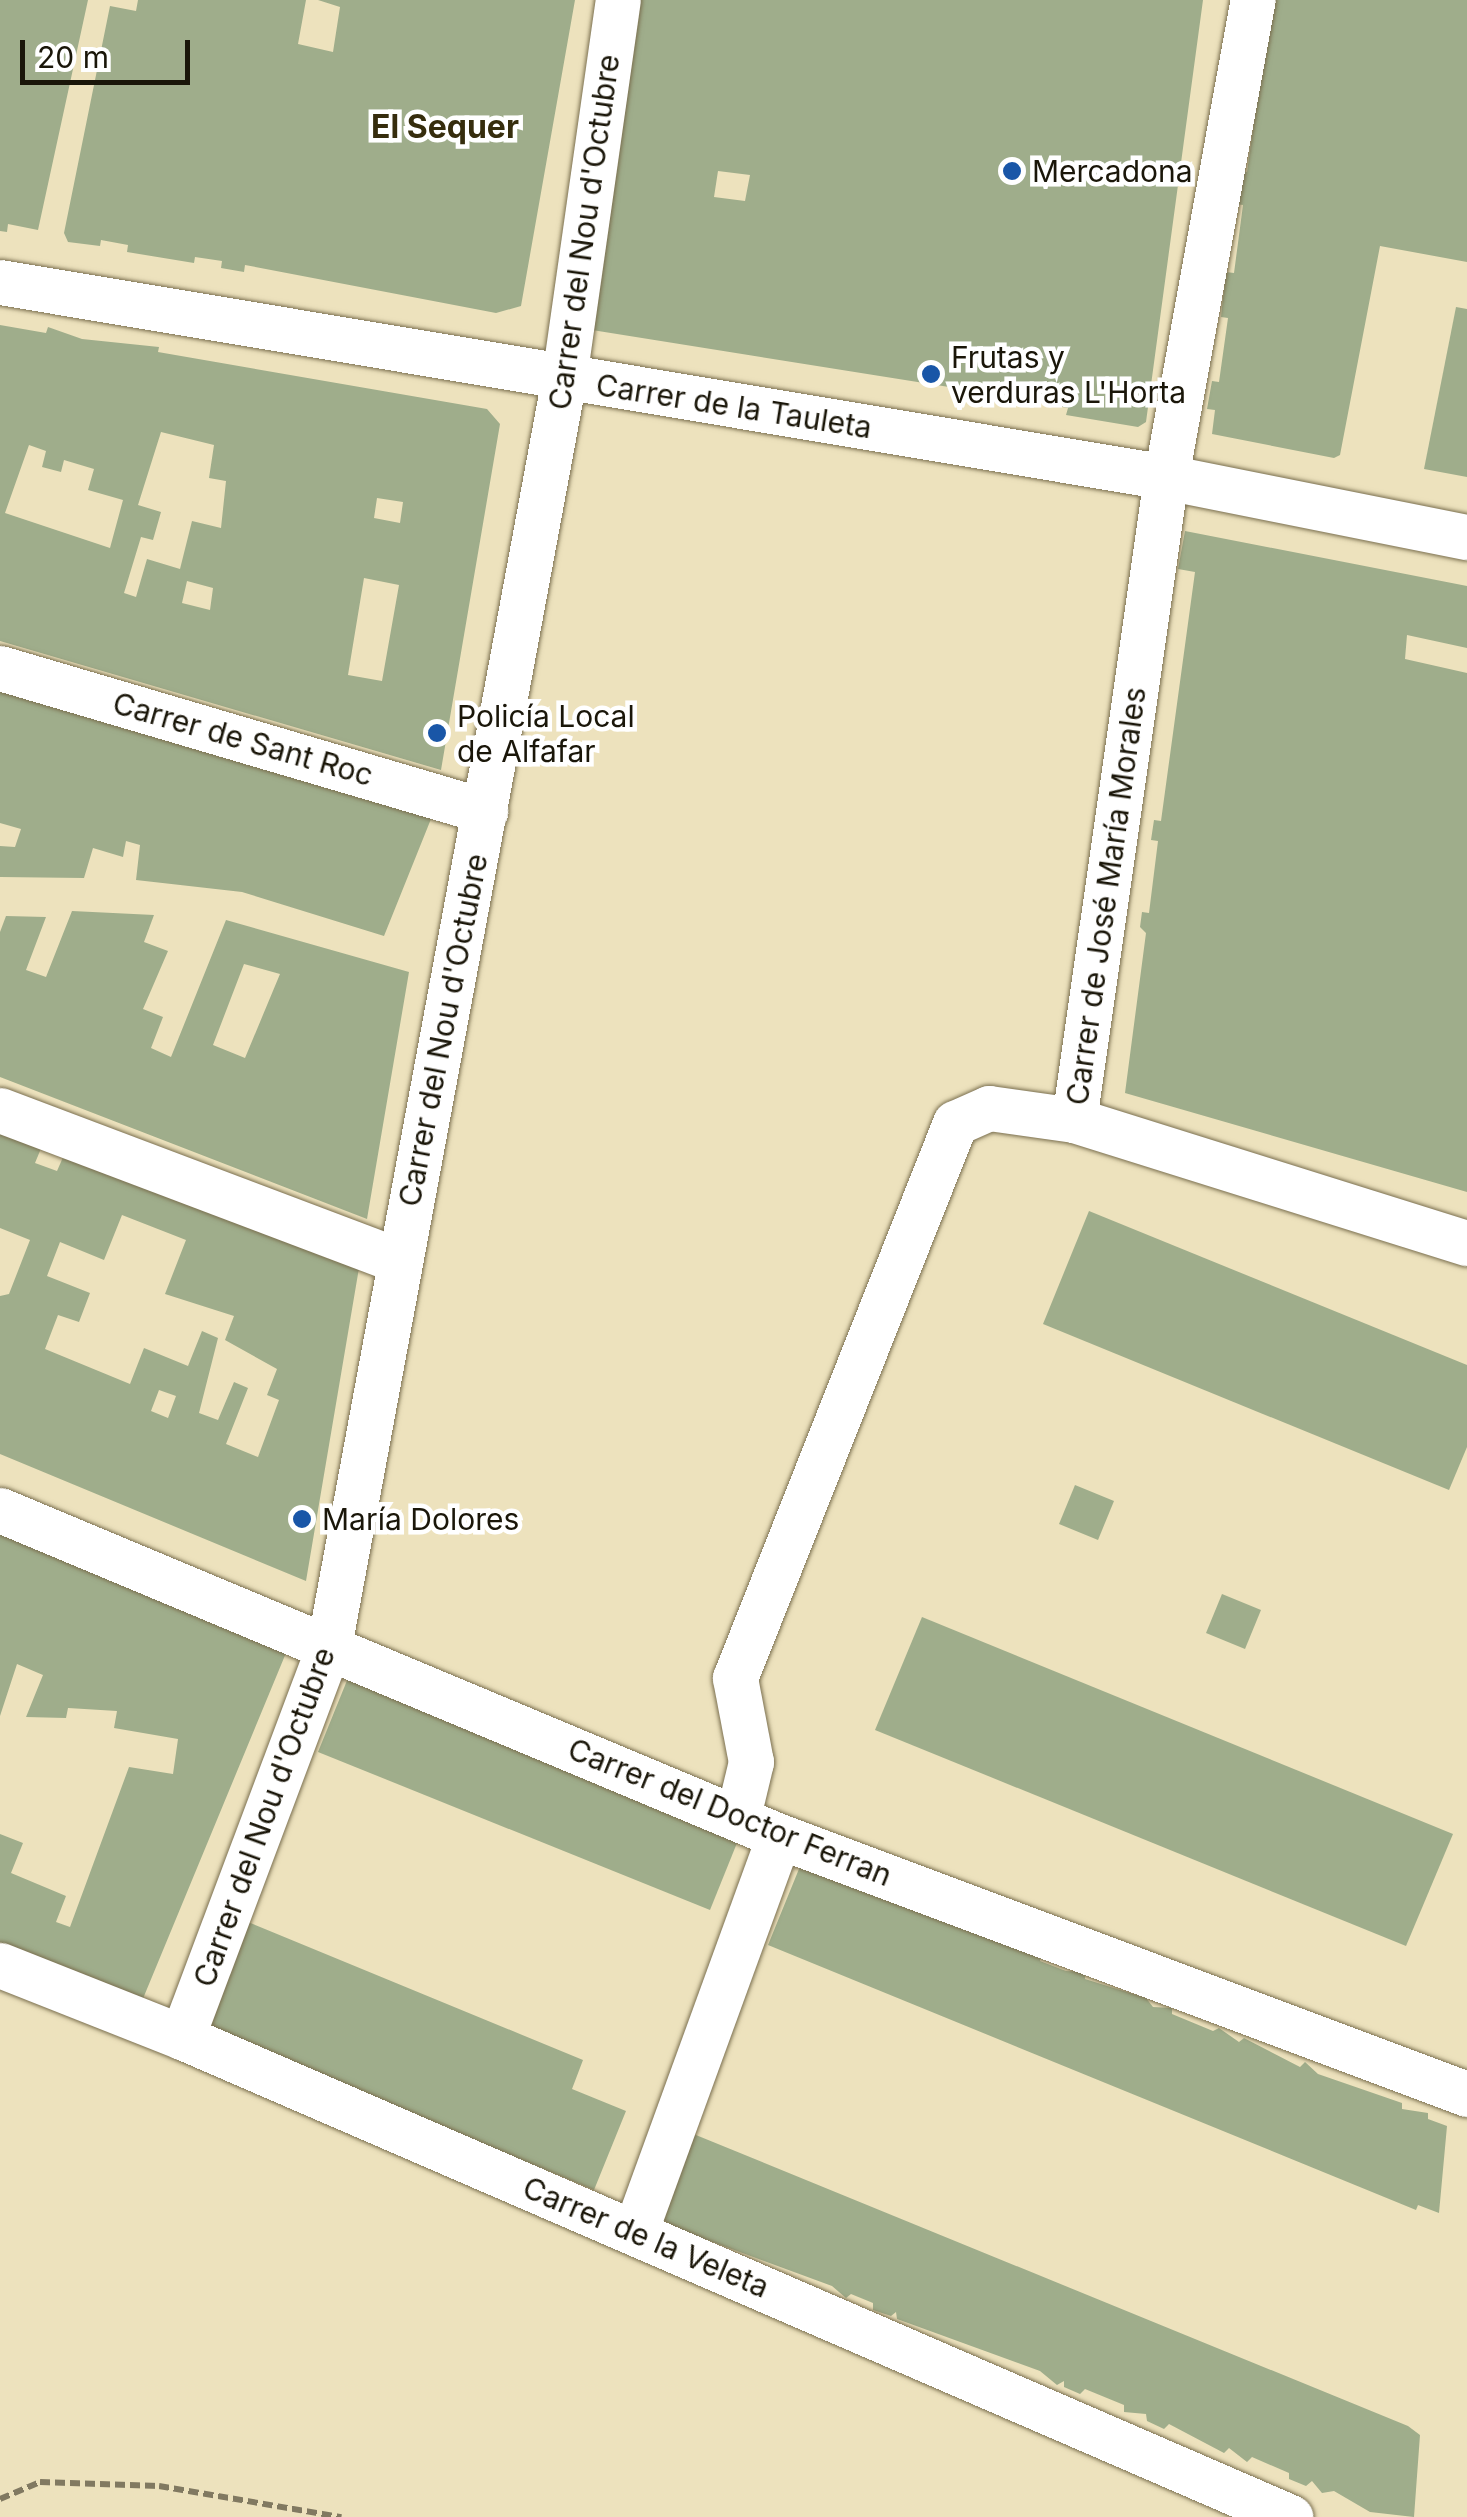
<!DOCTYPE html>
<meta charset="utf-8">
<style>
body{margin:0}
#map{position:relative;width:1467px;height:2517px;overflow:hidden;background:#ede2bd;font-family:Inter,sans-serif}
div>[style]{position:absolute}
.building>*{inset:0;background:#9fad8b}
.path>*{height:6px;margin-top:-3px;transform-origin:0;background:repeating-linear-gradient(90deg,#817961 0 10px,transparent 0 15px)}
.roads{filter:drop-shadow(0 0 2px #7a6f4f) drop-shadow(0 0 2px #7a6f4f)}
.street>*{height:45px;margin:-22.5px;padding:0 22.5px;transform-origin:22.5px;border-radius:22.5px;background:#fff}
.dots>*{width:28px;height:28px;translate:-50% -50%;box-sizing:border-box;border:5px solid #fff;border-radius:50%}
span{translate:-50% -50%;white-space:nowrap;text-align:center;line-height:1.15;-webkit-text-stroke:9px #fff;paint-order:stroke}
.poi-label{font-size:30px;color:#1a1609}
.left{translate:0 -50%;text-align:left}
.street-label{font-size:30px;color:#1a1609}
.neighbourhood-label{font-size:32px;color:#362d0d;font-weight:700}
.scale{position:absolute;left:20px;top:40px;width:170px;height:45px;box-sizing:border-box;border:5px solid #1a1609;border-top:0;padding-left:12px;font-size:30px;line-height:35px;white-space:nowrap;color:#1a1609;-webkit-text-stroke:8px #fff;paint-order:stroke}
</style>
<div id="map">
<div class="building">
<div style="clip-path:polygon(0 0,88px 0,38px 230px,8px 224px,7px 232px,0 231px)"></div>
<div style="clip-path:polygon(138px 0,306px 0,298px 44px,333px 52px,340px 7px,318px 0,575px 0,521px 306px,496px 313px,245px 265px,244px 272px,221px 268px,222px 261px,195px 257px,194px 263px,127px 252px,128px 245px,101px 240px,100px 246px,68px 242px,64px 233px,110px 6px,136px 11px)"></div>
<div style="clip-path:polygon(evenodd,638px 0,1203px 0,1146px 422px,1138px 427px,1066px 415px,1068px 408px,1017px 399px,1016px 406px,955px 395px,957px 389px,949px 387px,592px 330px,638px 0,718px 171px,750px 175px,745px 201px,714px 197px,718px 171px)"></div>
<div style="clip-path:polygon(1271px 0,1467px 0,1467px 262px,1380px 246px,1340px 455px,1334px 458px,1212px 434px,1215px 410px,1207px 409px,1212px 381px,1219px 382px,1228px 318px,1221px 317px,1223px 298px,1226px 272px,1234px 273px,1243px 205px,1235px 204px,1239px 170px,1247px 172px)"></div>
<div style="clip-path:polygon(1456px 307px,1467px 309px,1467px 477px,1424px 469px)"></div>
<div style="clip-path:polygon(evenodd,0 325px,46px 333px,48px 327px,82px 339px,159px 347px,158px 352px,487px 409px,500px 424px,441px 770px,0 641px,0 325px,161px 432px,214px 445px,209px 478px,226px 481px,221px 528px,192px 521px,180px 569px,147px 559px,136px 597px,124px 593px,141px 537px,153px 540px,161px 512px,138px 505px,161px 432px,0 325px,29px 445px,46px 451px,42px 467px,61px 472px,64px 460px,94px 469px,88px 490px,123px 500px,110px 548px,5px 513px,29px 445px,0 325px,377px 498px,403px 502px,400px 523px,374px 518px,377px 498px,0 325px,364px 578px,399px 585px,382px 681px,348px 675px,364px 578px,0 325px,187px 581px,213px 588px,210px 610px,182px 603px,187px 581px)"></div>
<div style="clip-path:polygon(1185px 531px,1467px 586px,1467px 648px,1407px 635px,1405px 659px,1467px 673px,1467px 1192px,1125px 1093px,1146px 933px,1140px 927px,1142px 912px,1149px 913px,1158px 841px,1151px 840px,1154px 820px,1161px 821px,1195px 572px,1178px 569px)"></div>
<div style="clip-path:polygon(0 686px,433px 814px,384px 936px,242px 892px,136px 880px,140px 845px,126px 841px,123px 857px,93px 848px,84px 878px,0 877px,0 846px,15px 847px,21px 829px,0 823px)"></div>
<div style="clip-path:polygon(evenodd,72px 911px,154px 915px,144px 942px,168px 951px,143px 1009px,163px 1017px,151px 1048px,171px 1057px,226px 920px,409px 972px,367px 1219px,0 1077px,0 932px,6px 916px,46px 917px,26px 970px,46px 977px,72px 911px,244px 964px,280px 974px,245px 1058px,213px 1045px,244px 964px)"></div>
<div style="clip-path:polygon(evenodd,0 1130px,42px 1146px,35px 1163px,57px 1171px,64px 1155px,359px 1268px,306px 1581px,0 1454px,0 1296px,9px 1294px,30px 1240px,0 1228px,0 1130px,122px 1215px,186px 1240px,165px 1294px,234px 1316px,225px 1340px,277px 1369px,267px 1395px,279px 1400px,258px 1457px,226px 1444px,248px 1388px,234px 1382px,218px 1420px,199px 1413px,218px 1338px,202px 1331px,188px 1366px,144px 1348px,130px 1384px,45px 1349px,58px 1315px,79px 1322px,90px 1293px,47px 1276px,60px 1242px,104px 1260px,122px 1215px,0 1130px,159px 1390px,176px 1396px,168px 1418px,151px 1411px,159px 1390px)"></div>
<div style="clip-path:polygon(1089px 1211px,1467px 1365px,1467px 1447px,1449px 1490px,1043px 1324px)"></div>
<div style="clip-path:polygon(1075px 1485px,1114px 1501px,1098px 1540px,1059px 1524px)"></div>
<div style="clip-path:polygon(0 1534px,286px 1653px,142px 2001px,0 1942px,0 1834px,23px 1843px,11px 1873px,66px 1896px,56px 1922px,70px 1927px,129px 1767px,173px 1774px,178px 1739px,114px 1728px,117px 1711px,68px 1708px,66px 1718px,26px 1717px,43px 1675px,17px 1664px,0 1716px)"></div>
<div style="clip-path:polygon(1222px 1594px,1261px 1610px,1245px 1649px,1206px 1633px)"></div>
<div style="clip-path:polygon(922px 1617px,1453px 1834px,1406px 1946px,875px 1730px)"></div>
<div style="clip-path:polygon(348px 1678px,739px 1838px,710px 1910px,318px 1752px)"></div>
<div style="clip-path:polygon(801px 1864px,1040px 1955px,1040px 1961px,1066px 1971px,1085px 1972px,1085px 1979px,1146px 1998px,1153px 2007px,1172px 2008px,1172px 2014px,1213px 2031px,1219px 2028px,1239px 2042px,1244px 2038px,1300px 2067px,1305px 2062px,1318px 2074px,1402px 2103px,1402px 2109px,1428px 2113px,1428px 2119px,1447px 2126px,1439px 2213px,1418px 2205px,1416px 2210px,768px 1945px)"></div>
<div style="clip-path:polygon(248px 1922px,583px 2060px,572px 2089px,626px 2111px,594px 2190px,205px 2028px)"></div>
<div style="clip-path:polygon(691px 2133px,1408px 2426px,1420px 2435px,1414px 2517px,1370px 2512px,1334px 2491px,1322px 2493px,1312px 2481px,1306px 2486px,1289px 2479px,1289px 2473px,1252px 2457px,1247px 2462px,1229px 2448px,1224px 2453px,1169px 2424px,1164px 2429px,1147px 2421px,1146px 2414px,1124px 2412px,1124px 2405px,1085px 2389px,1080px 2394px,1064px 2387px,1064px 2381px,1057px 2385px,1040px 2371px,897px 2319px,896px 2312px,891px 2316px,873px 2310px,873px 2303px,851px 2294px,846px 2298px,832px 2286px,675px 2228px,657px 2215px)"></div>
</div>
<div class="path">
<div style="left:0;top:2499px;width:43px;rotate:-23deg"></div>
<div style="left:40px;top:2482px;width:119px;rotate:1.9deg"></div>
<div style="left:159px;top:2486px;width:185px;rotate:9.7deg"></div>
</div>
<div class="roads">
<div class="street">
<div style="left:0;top:282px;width:1182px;rotate:9.49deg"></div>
<div style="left:1166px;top:477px;width:307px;rotate:11.3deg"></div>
<div style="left:0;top:668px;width:506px;rotate:16.43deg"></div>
<div style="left:0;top:1110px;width:427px;rotate:20.7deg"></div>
<div style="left:1074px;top:1120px;width:650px;rotate:-81.86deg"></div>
<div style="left:1166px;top:477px;width:485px;rotate:-79.7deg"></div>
<div style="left:0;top:1510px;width:844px;rotate:22.71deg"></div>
<div style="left:779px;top:1836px;width:735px;rotate:20.56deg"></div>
<div style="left:738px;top:1816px;width:56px;rotate:-76.5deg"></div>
<div style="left:751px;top:1762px;width:86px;rotate:-100.8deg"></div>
<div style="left:735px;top:1678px;width:597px;rotate:-68.38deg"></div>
<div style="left:955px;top:1123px;width:37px;rotate:-24deg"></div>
<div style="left:989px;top:1108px;width:86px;rotate:8deg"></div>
<div style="left:1074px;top:1120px;width:412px;rotate:17.4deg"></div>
<div style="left:0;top:1965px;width:196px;rotate:21.6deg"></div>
<div style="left:182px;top:2037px;width:1208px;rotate:23.42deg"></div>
<div style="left:182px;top:2037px;width:418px;rotate:-69.4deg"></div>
<div style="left:329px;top:1646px;width:1290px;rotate:-79.5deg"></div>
<div style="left:564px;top:378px;width:382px;rotate:-81.9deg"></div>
<div style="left:635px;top:2232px;width:421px;rotate:-70deg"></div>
</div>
</div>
<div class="dots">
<div style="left:1012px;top:171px;background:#1956a7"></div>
<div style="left:931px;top:374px;background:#1956a7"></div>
<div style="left:437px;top:733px;background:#1956a7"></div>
<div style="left:302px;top:1519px;background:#1956a7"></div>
</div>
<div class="poi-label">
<span class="left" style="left:1032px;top:171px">Mercadona</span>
<span class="left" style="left:951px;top:374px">Frutas y<br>verduras L'Horta</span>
<span class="left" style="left:457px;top:733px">Policía Local<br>de Alfafar</span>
<span class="left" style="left:322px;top:1519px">María Dolores</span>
</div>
<div class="street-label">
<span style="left:584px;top:232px;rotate:-82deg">Carrer del Nou d'Octubre</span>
<span style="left:734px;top:406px;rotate:9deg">Carrer de la Tauleta</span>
<span style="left:243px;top:739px;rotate:16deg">Carrer de Sant Roc</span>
<span style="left:1106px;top:896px;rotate:-82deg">Carrer de José María Morales</span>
<span style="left:443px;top:1030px;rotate:-79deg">Carrer del Nou d'Octubre</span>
<span style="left:730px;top:1812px;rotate:22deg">Carrer del Doctor Ferran</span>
<span style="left:264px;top:1817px;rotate:-70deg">Carrer del Nou d'Octubre</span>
<span style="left:646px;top:2237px;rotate:23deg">Carrer de la Veleta</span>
</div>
<div class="neighbourhood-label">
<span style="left:445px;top:127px">El Sequer</span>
</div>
<div class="scale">20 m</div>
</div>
